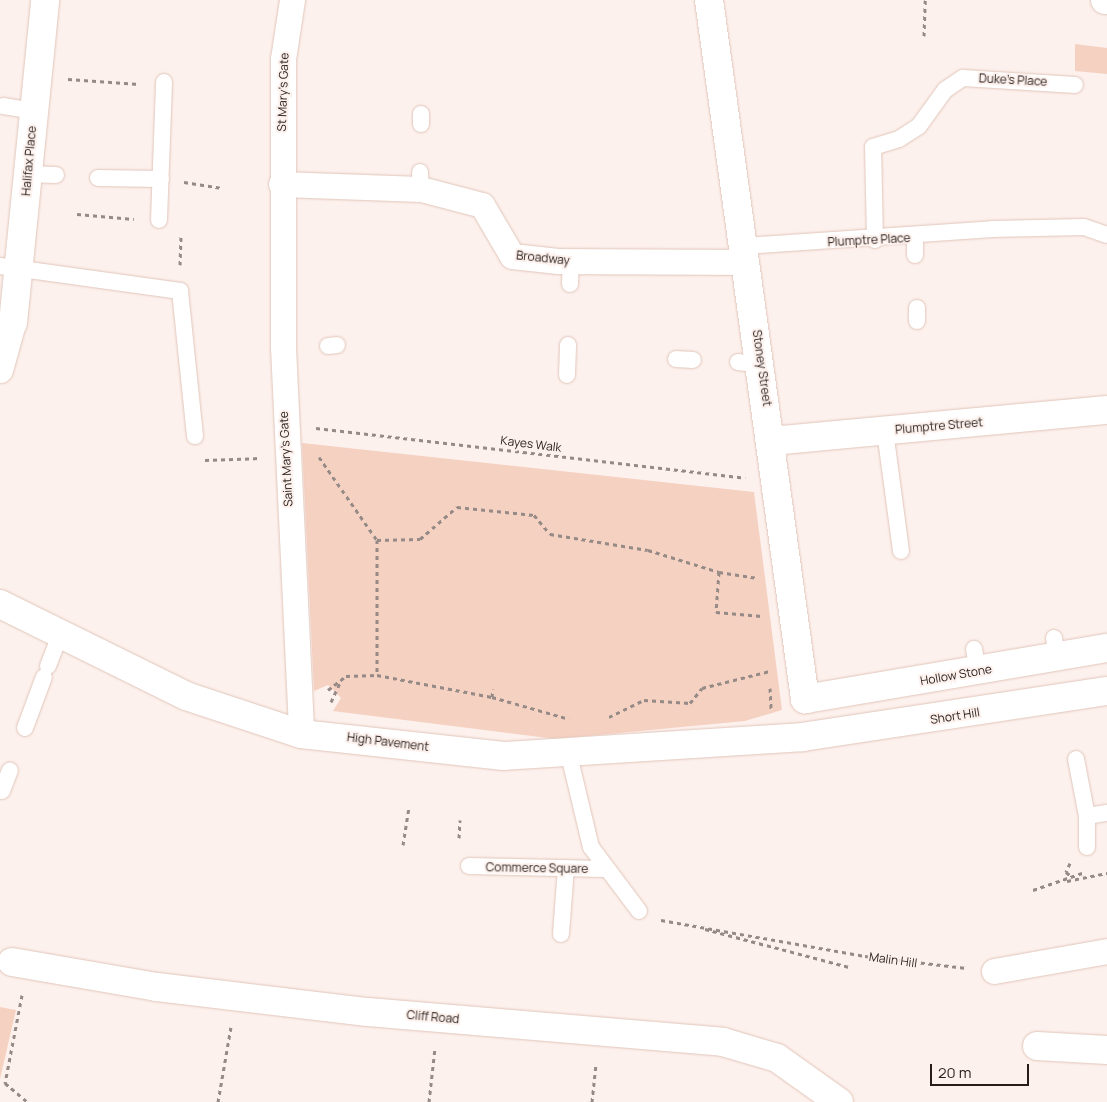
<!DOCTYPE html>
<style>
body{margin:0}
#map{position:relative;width:1107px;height:1102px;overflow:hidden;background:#fdf1ed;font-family:Manrope,sans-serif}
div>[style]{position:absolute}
.green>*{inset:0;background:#f5d1c2}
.path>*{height:3px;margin-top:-1.5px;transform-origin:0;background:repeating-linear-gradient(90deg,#958a86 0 4px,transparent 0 8px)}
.roads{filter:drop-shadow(0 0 1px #e0c5b9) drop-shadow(0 0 1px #e0c5b9)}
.service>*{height:16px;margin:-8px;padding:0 8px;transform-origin:8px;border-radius:8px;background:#fff}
.pedestrian>*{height:25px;margin:-12.5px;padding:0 12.5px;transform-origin:12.5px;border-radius:12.5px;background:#fff}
.minor>*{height:28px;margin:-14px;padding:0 14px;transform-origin:14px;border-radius:14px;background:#fff}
.tertiary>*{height:28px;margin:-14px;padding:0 14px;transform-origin:14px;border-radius:14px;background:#fff}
span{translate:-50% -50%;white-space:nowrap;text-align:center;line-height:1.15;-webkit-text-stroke:4px #fdf1ed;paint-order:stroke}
.street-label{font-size:12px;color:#261c18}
.scale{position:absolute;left:930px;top:1064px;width:99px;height:22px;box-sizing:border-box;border:2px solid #261c18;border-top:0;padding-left:6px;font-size:15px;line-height:18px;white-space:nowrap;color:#261c18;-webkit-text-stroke:4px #fdf1ed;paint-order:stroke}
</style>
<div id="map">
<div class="green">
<div style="clip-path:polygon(1075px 44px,1107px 48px,1107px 74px,1075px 71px)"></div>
<div style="clip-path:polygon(302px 443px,754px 492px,782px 710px,745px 721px,556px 739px,333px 711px,341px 698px,328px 685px,314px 691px)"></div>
<div style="clip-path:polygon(0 1007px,16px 1010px,0 1079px)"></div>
</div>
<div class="path">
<div style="left:924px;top:36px;width:36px;rotate:-88deg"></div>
<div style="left:68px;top:79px;width:71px;rotate:4deg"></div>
<div style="left:184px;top:182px;width:37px;rotate:9deg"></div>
<div style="left:77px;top:214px;width:57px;rotate:5deg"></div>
<div style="left:180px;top:265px;width:31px;rotate:-88deg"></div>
<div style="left:316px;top:428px;width:432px;rotate:6.6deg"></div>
<div style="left:319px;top:457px;width:101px;rotate:55.1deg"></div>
<div style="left:377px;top:540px;width:135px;rotate:90deg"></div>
<div style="left:205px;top:460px;width:54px;rotate:-2.1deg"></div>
<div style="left:377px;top:540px;width:43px;rotate:-1.3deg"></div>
<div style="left:420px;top:539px;width:49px;rotate:-40.9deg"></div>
<div style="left:457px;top:507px;width:77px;rotate:5.9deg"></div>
<div style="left:534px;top:515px;width:25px;rotate:50deg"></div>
<div style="left:550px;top:534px;width:99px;rotate:9.3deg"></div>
<div style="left:648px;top:550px;width:74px;rotate:17.2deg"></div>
<div style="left:719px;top:572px;width:39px;rotate:9deg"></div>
<div style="left:719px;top:572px;width:40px;rotate:94.3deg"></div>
<div style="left:716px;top:612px;width:46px;rotate:5deg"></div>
<div style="left:770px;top:688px;width:22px;rotate:87deg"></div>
<div style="left:328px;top:690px;width:23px;rotate:-38deg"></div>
<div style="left:346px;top:676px;width:31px;rotate:-2deg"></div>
<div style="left:377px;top:675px;width:117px;rotate:10.8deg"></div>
<div style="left:492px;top:697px;width:80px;rotate:15.9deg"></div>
<div style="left:492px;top:697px;width:8px;rotate:-83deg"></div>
<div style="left:331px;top:702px;width:21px;rotate:-65deg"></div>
<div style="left:609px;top:717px;width:39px;rotate:-26deg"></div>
<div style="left:644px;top:700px;width:46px;rotate:3.7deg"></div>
<div style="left:690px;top:703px;width:19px;rotate:-51deg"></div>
<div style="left:702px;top:688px;width:70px;rotate:-14deg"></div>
<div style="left:459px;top:838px;width:18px;rotate:-87deg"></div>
<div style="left:403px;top:845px;width:39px;rotate:-81deg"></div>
<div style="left:1070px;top:863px;width:10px;rotate:114deg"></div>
<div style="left:1066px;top:872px;width:6px;rotate:39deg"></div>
<div style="left:1067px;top:881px;width:41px;rotate:-11.3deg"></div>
<div style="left:1033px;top:890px;width:52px;rotate:-19.1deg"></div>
<div style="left:661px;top:920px;width:207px;rotate:10deg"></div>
<div style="left:865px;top:956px;width:102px;rotate:6.8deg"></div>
<div style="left:705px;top:929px;width:149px;rotate:14.8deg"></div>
<div style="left:22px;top:995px;width:90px;rotate:100.9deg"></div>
<div style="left:5px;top:1083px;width:30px;rotate:40deg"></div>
<div style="left:218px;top:1102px;width:76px;rotate:-80.2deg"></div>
<div style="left:429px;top:1102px;width:54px;rotate:-83.7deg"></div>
<div style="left:592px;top:1102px;width:39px;rotate:-84deg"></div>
</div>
<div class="roads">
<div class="service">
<div style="left:3px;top:106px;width:31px;rotate:9deg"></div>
<div style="left:421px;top:124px;width:10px;rotate:-90deg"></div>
<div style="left:420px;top:172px;width:17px;rotate:87deg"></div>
<div style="left:28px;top:174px;width:28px;rotate:2deg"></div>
<div style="left:98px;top:178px;width:63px;rotate:0.9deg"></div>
<div style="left:159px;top:220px;width:138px;rotate:-87.9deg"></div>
<div style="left:875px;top:240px;width:93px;rotate:-91.2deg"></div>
<div style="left:873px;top:147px;width:27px;rotate:-17deg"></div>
<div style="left:899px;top:139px;width:24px;rotate:-33deg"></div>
<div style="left:919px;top:126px;width:44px;rotate:-54.2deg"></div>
<div style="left:945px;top:90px;width:22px;rotate:-34deg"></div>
<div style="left:963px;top:78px;width:112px;rotate:3.6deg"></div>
<div style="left:745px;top:246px;width:248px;rotate:-3.9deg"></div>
<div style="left:992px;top:229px;width:92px;rotate:-1.2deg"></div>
<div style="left:1084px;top:227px;width:24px;rotate:19deg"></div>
<div style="left:915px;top:255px;width:17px;rotate:-90deg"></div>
<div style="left:0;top:266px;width:182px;rotate:7.9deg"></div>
<div style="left:180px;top:291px;width:146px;rotate:84.1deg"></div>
<div style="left:570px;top:284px;width:23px;rotate:-88deg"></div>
<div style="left:917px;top:308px;width:13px;rotate:90deg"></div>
<div style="left:328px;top:346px;width:9px;rotate:-6deg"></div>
<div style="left:676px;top:359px;width:17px;rotate:3deg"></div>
<div style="left:738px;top:362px;width:24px;rotate:7deg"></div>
<div style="left:567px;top:375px;width:30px;rotate:-88deg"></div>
<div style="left:885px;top:431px;width:121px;rotate:82.4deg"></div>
<div style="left:1054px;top:638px;width:19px;rotate:81deg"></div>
<div style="left:974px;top:649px;width:22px;rotate:80deg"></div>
<div style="left:48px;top:666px;width:34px;rotate:-69deg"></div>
<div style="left:25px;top:728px;width:54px;rotate:-69.6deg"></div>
<div style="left:569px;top:755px;width:95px;rotate:76.6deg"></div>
<div style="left:591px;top:847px;width:80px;rotate:53.1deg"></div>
<div style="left:1076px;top:759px;width:58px;rotate:79.1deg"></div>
<div style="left:1087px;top:816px;width:31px;rotate:90deg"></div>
<div style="left:2px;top:791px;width:22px;rotate:-69deg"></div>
<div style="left:1087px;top:816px;width:20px;rotate:-9deg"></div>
<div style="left:469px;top:866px;width:135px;rotate:1.3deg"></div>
<div style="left:561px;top:934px;width:66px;rotate:-85.7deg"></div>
</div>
<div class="pedestrian">
<div style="left:292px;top:0;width:60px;rotate:98.7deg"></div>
<div style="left:283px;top:59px;width:288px;rotate:90deg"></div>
<div style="left:283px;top:347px;width:387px;rotate:87.3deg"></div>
<div style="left:281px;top:184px;width:140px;rotate:2deg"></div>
<div style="left:421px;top:189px;width:63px;rotate:14.7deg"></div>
<div style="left:482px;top:205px;width:59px;rotate:59.5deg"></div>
<div style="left:512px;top:256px;width:46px;rotate:6.2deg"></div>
<div style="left:558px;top:261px;width:188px;rotate:0.3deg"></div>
<div style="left:0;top:370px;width:49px;rotate:-74.5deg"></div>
<div style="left:994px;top:971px;width:115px;rotate:-10deg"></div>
</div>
<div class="minor">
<div style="left:1105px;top:0;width:2px"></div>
<div style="left:13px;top:323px;width:325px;rotate:-84.3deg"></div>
<div style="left:772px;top:441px;width:336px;rotate:-5.3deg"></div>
<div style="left:0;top:604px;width:208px;rotate:26.3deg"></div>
<div style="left:186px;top:696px;width:121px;rotate:18.3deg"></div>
<div style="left:301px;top:734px;width:204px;rotate:6.2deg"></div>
<div style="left:504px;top:756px;width:299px;rotate:-3.6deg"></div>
<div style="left:802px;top:737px;width:308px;rotate:-8.6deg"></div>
<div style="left:12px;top:962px;width:147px;rotate:9.8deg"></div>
<div style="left:157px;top:987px;width:212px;rotate:6.8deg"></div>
<div style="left:368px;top:1012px;width:356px;rotate:4.8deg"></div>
<div style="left:723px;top:1042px;width:56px;rotate:16.5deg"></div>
<div style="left:777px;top:1058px;width:76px;rotate:35.4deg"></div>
<div style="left:1037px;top:1046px;width:70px;rotate:3.3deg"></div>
</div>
<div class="tertiary">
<div style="left:709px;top:0;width:706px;rotate:82.18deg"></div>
<div style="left:805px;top:699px;width:306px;rotate:-9.6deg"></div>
</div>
</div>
<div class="street-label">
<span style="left:1013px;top:80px;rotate:3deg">Duke's Place</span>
<span style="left:283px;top:92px;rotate:-88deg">St Mary's Gate</span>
<span style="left:29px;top:161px;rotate:-85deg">Halifax Place</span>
<span style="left:869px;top:240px;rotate:-3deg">Plumptre Place</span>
<span style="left:543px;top:258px;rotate:6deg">Broadway</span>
<span style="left:762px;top:368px;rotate:82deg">Stoney Street</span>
<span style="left:939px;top:426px;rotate:-5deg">Plumptre Street</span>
<span style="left:531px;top:444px;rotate:7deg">Kayes Walk</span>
<span style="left:286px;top:459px;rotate:-93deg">Saint Mary's Gate</span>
<span style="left:956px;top:675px;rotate:-10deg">Hollow Stone</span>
<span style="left:955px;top:716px;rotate:-9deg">Short Hill</span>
<span style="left:388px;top:742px;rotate:7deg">High Pavement</span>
<span style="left:537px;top:868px;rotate:1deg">Commerce Square</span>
<span style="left:893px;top:960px;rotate:8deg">Malin Hill</span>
<span style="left:433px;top:1017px;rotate:5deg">Cliff Road</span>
</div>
<div class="scale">20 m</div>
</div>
